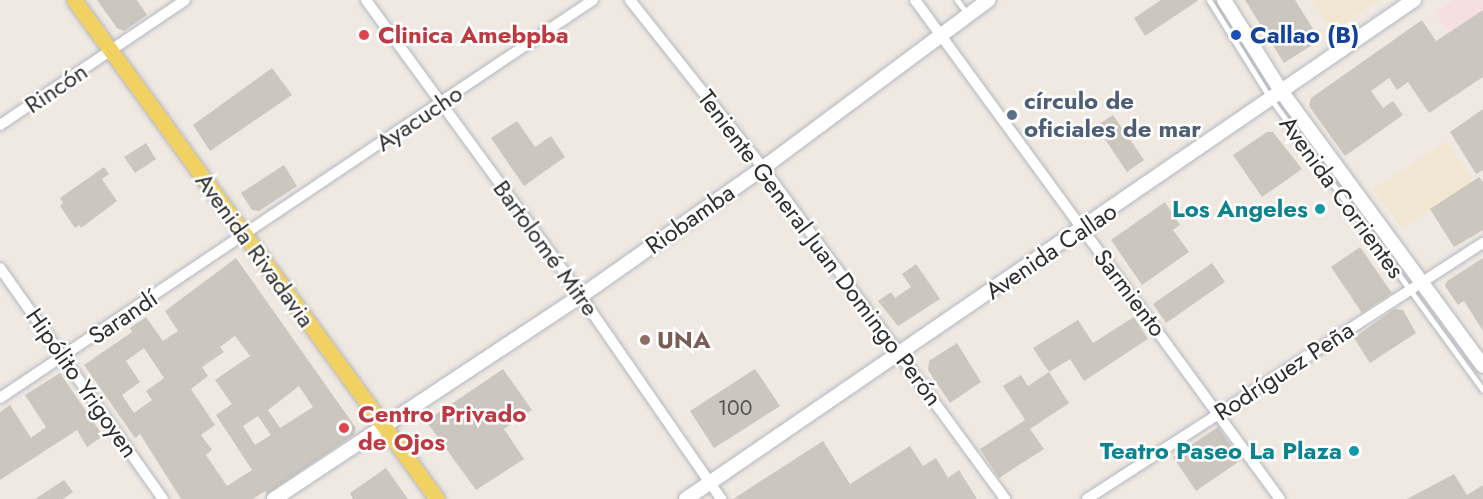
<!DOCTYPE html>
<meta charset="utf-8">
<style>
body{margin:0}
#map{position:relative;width:1483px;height:499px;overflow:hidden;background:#efe9e1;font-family:Jost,sans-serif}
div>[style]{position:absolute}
.education>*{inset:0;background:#f0e6d1}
.medical>*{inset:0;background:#f5dfe0}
.building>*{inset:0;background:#cbc7bf}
.roads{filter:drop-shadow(0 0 2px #b4b7c1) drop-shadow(0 0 2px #b4b7c1)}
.lane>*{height:5px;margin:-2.5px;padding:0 2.5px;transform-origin:2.5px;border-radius:2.5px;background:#fff}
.street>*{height:10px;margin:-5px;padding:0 5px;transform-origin:5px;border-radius:5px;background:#fff}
.secondary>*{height:14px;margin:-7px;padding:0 7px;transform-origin:7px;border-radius:7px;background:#fff}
.primary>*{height:15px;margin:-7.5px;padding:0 7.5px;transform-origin:7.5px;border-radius:7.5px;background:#f2d163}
.dots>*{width:16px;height:16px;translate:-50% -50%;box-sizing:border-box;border:3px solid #fff;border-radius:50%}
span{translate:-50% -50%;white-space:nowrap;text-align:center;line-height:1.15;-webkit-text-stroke:5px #fff;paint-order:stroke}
.number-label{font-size:21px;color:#555452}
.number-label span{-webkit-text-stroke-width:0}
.health-label{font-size:24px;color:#be3a42;font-weight:700}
.left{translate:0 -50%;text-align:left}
.transit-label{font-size:24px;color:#164399;font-weight:700}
.street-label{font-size:24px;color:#2e2e2e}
.service-label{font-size:24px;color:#4e5e75;font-weight:700}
.culture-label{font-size:24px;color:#0d838f;font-weight:700}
.right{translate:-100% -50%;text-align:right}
.education-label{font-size:24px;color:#785e54;font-weight:700}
</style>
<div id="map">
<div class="education">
<div style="clip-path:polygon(1311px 0,1378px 0,1332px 31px)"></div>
<div style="clip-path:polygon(1447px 141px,1473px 181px,1402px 228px,1374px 189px)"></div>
</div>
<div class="medical">
<div style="clip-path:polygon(1453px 0,1483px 0,1483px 10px,1449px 33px,1435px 12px)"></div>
</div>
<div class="building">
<div style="clip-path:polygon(97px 0,137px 0,147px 15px,124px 31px,117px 28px)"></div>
<div style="clip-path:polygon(1161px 0,1199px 0,1145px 36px,1134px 18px)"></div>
<div style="clip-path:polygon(1245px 0,1295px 0,1320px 40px,1284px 63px)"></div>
<div style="clip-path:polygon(1483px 10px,1483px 77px,1429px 113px,1408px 82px,1397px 90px,1389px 78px,1371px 91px,1383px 108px,1393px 101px,1403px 115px,1345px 156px,1309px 106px,1311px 98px,1422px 20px,1436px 41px)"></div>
<div style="clip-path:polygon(272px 68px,292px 95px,210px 151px,193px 125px)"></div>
<div style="clip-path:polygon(1483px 109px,1483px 170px,1476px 174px,1450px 132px)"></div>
<div style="clip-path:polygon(1113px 115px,1144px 160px,1127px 172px,1096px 126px)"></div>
<div style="clip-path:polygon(517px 121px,535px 147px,551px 136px,565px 157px,524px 186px,491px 138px)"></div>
<div style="clip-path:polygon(1267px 132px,1273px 132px,1302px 169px,1262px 197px,1233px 155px)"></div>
<div style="clip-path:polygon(146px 143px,156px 159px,135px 173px,124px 157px)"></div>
<div style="clip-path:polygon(284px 165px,297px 186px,259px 211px,252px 210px,241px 193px)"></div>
<div style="clip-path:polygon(104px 167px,109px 174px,102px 179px,117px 201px,81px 228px,79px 225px,75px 228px,60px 206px,63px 203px,60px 198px)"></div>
<div style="clip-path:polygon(1479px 177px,1483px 182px,1483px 230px,1454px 247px,1430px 209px)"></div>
<div style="clip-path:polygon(1165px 202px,1180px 225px,1173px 230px,1189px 252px,1142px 285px,1111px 240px)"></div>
<div style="clip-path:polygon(1360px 247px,1392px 293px,1362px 313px,1331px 267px)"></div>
<div style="clip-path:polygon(evenodd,236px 258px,356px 428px,354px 435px,267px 494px,265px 491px,253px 499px,181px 499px,140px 434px,135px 438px,84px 365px,132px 332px,130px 328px,146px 317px,163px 341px,178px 331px,165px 311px,236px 258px,235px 336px,250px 356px,215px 380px,232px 404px,216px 415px,252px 470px,227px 486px,206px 455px,212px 450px,201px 435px,215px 425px,191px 389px,208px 376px,202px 367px,224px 352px,220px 347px,235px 336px,236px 258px,144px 348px,164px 378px,146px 391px,152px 400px,134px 413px,122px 395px,140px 382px,126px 361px,144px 348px,236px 258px,299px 386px,313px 407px,280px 428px,268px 410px,299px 386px,236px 258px,258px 416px,271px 435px,255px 445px,243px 426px,258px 416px)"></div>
<div style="clip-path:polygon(1483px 258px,1483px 331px,1464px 301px,1458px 305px,1445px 286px,1447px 281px)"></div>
<div style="clip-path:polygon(1212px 263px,1225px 282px,1166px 323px,1153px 304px)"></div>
<div style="clip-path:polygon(916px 264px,940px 299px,898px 326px,878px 301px,891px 292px,895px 298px,911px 287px,902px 274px)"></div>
<div style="clip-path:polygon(1394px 309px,1403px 310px,1416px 333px,1370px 363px,1354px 338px)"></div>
<div style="clip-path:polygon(1134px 317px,1148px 339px,1084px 381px,1070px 359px,1049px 372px,1033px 348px,1078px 320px,1093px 343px)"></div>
<div style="clip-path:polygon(957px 343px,981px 382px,950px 403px,928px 370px,929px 361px)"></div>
<div style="clip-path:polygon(503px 369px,532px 410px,504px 429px,524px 459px,476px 490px,426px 421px)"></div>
<div style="clip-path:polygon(755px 369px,780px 406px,714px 448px,690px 411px)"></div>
<div style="clip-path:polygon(1049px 372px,1069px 403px,1030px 429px,1044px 449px,999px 478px,980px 449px,1025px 420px,1003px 386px,1021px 375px,1028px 386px)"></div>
<div style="clip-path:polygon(60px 373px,103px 436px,87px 447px,77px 430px,0 480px,0 412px,10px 405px,31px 438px,46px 427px,25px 395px)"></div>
<div style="clip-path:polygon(1218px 427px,1241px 460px,1196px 491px,1173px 457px)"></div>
<div style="clip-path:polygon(823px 441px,850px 484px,910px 446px,923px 466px,936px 458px,948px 478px,959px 470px,977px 499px,733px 499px)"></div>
<div style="clip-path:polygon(386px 468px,408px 499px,353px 499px,350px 493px)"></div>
<div style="clip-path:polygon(1454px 474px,1467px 495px,1483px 485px,1483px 499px,1407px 499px)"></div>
<div style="clip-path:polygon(64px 480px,73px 492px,63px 499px,35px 499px)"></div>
</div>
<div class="roads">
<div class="lane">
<div style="left:957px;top:0;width:19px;rotate:54deg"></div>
<div style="left:1209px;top:0;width:115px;rotate:58.1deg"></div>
<div style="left:1270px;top:98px;width:361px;rotate:53.9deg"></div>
</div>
<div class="street">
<div style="left:366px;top:0;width:333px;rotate:53.9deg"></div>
<div style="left:562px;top:269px;width:280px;rotate:55.3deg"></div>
<div style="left:630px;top:0;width:214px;rotate:51.6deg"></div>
<div style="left:763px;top:168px;width:410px;rotate:53.8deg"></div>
<div style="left:915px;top:0;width:618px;rotate:53.82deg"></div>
<div style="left:0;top:125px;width:223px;rotate:-34deg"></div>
<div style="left:0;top:268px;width:283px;rotate:54.8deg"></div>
<div style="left:0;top:398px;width:714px;rotate:-33.87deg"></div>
<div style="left:1087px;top:499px;width:472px;rotate:-32.9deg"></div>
</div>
<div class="secondary">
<div style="left:1224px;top:0;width:107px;rotate:57.9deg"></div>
<div style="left:1281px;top:91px;width:341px;rotate:53.7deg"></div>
<div style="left:274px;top:499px;width:368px;rotate:-33.5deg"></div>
<div style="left:581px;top:296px;width:223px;rotate:-35.1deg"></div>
<div style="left:763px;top:168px;width:281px;rotate:-36.7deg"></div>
<div style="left:686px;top:499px;width:883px;rotate:-34.43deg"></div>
</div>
<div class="primary">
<div style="left:74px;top:0;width:617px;rotate:53.97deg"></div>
</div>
</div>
<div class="dots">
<div style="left:364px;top:35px;background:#e0444e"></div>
<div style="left:1236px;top:35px;background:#1a4fb4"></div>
<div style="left:1012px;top:115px;background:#5c6f8a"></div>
<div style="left:1320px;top:209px;background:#0f9aa8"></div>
<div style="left:645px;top:340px;background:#8d6e63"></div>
<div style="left:344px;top:428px;background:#e0444e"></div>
<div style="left:1354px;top:451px;background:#0f9aa8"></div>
</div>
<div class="number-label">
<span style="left:735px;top:408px">100</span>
</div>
<div class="health-label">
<span class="left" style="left:378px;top:35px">Clinica Amebpba</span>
<span class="left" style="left:358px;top:428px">Centro Privado<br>de Ojos</span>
</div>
<div class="transit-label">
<span class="left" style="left:1250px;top:35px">Callao (B)</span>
</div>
<div class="street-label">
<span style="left:56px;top:88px;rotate:-34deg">Rincón</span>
<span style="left:419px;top:118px;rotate:-34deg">Ayacucho</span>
<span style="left:1342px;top:197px;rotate:54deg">Avenida Corrientes</span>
<span style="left:690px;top:219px;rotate:-35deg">Riobamba</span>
<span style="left:546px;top:248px;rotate:54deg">Bartolomé Mitre</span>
<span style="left:820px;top:248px;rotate:53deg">Teniente General Juan Domingo Perón</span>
<span style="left:255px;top:250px;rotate:54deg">Avenida Rivadavia</span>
<span style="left:1051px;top:251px;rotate:-34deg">Avenida Callao</span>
<span style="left:1130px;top:293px;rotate:53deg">Sarmiento</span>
<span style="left:123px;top:317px;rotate:-34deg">Sarandí</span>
<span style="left:1284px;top:371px;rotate:-33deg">Rodríguez Peña</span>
<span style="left:82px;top:383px;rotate:55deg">Hipólito Yrigoyen</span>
</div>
<div class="service-label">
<span class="left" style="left:1024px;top:115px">círculo de<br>oficiales de mar</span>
</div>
<div class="culture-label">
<span class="right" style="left:1308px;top:209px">Los Angeles</span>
<span class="right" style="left:1342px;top:451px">Teatro Paseo La Plaza</span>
</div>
<div class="education-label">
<span class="left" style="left:657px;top:340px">UNA</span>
</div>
</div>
